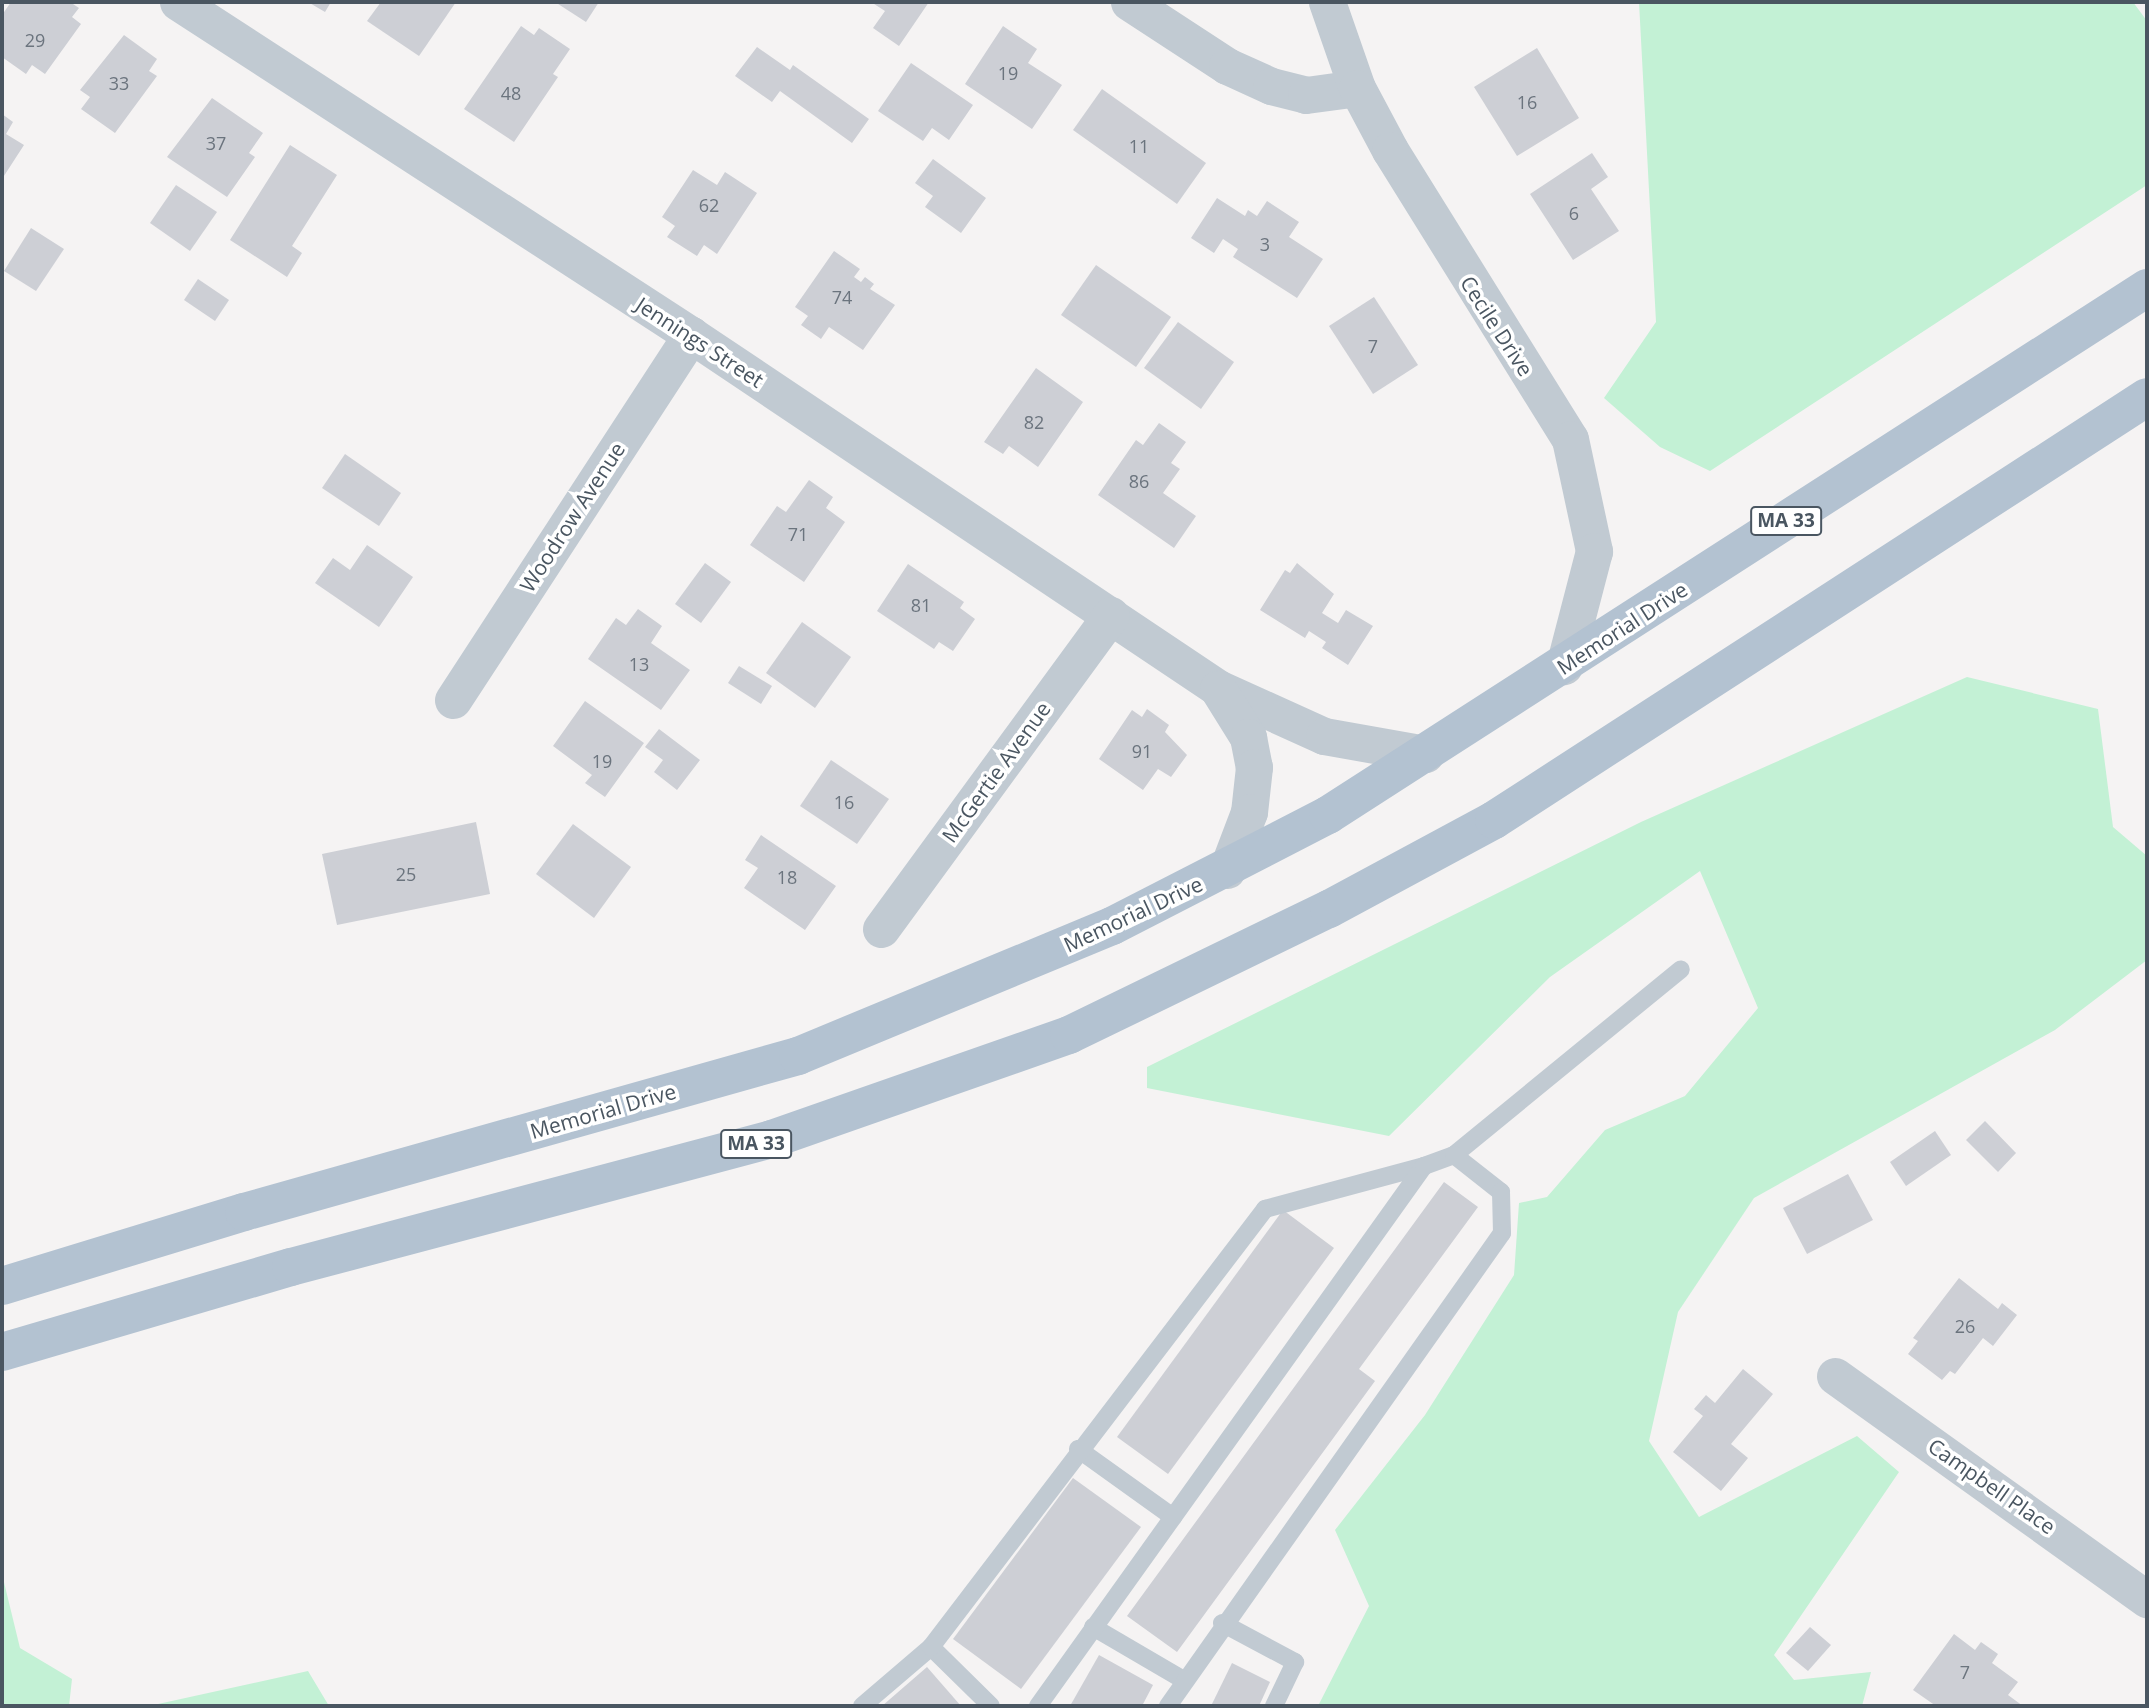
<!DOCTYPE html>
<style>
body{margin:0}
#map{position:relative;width:2149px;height:1708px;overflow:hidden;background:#f5f3f3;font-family:"Open Sans",sans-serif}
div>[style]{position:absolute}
.green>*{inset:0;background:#c3f1d5}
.building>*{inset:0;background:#cdcfd5}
.service>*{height:18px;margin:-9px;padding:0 9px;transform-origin:9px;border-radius:9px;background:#c1cad2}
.minor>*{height:37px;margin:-18.5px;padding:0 18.5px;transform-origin:18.5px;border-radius:18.5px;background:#c1cad2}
.primary>*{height:38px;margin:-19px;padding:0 19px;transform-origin:19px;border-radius:19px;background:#b3c2d1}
span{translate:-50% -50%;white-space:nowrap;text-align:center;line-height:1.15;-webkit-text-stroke:7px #fff;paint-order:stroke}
.number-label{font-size:18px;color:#6b747e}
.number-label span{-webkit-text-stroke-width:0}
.shield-label span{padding:2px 5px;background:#fff;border:2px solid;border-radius:5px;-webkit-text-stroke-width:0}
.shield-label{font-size:19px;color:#4a5661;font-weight:700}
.street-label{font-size:21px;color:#4a5661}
.frame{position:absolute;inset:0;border:4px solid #4a5661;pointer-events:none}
</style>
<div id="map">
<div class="green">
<div style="clip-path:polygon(1639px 2px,2133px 2px,2147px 21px,2147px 185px,1710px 471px,1660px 447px,1604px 398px,1656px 322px)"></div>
<div style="clip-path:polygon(1967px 677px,2098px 709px,2113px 827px,2147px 856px,2147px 960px,2055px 1030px,1754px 1198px,1678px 1312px,1649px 1441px,1699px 1517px,1857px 1436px,1899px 1472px,1774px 1655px,1794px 1680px,1871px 1672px,1862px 1706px,1318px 1706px,1369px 1606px,1335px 1530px,1425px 1415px,1514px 1275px,1519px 1203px,1547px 1197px,1605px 1130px,1685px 1096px,1758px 1008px,1700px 871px,1550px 977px,1389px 1136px,1147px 1088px,1147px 1067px,1641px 822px)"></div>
<div style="clip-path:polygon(2px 1574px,20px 1648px,72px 1679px,69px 1706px,2px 1706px)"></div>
<div style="clip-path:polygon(308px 1671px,329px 1706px,158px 1706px,158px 1704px)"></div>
</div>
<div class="building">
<div style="clip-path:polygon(11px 2px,70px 2px,79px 8px,72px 17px,81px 24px,45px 74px,32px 65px,26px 74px,2px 57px,2px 15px)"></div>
<div style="clip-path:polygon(308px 2px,331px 2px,325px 12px)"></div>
<div style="clip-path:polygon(381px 2px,456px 2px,419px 56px,367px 21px)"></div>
<div style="clip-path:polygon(555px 2px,599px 2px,586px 22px)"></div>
<div style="clip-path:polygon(871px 2px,929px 2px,899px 46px,873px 28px,885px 11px)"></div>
<div style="clip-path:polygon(521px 26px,534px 35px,539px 28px,570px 49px,553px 74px,558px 77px,514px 142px,464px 109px)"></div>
<div style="clip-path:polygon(1003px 26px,1037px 49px,1028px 63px,1062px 85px,1032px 129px,965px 84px)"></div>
<div style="clip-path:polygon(124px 35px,157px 59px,149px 71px,157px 76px,115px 133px,81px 109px,90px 97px,80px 90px)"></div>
<div style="clip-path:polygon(757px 47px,790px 70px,793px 65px,869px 119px,852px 143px,780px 91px,772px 102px,735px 76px)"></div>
<div style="clip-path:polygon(1537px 48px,1579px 118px,1517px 156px,1474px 87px)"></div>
<div style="clip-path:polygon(911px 63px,973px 105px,949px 140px,932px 128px,923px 141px,878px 111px)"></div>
<div style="clip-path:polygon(1102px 89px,1206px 163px,1177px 204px,1073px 130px)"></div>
<div style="clip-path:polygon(212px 98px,263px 133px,249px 153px,255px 157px,227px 197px,167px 157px)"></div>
<div style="clip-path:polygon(2px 114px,13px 122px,6px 134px,24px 145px,2px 179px)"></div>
<div style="clip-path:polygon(290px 145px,337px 175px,292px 246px,302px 253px,287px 277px,230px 240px)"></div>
<div style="clip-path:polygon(1592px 153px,1608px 177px,1591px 189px,1619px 231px,1573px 260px,1530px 194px)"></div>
<div style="clip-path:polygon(933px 159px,986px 198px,961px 233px,925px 207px,933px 196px,915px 183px)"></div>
<div style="clip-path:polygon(693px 170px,717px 185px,725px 172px,757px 193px,717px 254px,704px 245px,697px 256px,667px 237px,675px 226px,662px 217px)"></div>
<div style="clip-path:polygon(176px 185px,217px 212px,190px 251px,150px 223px)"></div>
<div style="clip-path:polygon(1217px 198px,1245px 216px,1248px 210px,1257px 216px,1267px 201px,1299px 222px,1289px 237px,1323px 259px,1297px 298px,1233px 257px,1238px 249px,1223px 239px,1214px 253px,1191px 238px)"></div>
<div style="clip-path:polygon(31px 228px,64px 249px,36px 291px,4px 271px)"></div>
<div style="clip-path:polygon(834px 251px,860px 269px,854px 277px,861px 282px,865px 277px,874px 284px,870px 289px,895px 305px,863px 350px,829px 327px,821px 339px,801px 325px,808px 316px,795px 307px)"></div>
<div style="clip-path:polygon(1096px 265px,1171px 317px,1136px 367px,1061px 315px)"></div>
<div style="clip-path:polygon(198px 279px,229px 300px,215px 321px,184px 300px)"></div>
<div style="clip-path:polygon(1374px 297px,1418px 365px,1373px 394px,1329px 326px)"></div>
<div style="clip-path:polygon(1178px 322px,1234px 362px,1201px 409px,1144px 368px)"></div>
<div style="clip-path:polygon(1036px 368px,1083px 402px,1038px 467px,1009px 446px,1003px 454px,984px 442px)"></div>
<div style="clip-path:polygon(1159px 423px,1186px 442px,1171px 463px,1180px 469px,1163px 493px,1196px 516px,1174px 548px,1098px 495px,1136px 440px,1143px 445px)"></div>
<div style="clip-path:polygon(345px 454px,401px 493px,379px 526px,322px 488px)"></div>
<div style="clip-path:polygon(809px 480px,833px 497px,826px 508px,845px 522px,804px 582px,750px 545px,777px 506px,786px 512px)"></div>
<div style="clip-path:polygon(367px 545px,413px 577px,379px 627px,315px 583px,333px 558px,350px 570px)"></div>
<div style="clip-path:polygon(705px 563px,731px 582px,701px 623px,675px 604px)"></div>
<div style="clip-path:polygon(1297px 563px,1334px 594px,1322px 613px,1338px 623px,1346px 610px,1373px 626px,1348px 665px,1322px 648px,1326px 642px,1309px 631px,1305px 638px,1260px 610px,1285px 570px,1290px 573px)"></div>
<div style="clip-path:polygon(908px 564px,964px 602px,960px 608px,975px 619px,953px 651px,939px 642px,934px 649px,877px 611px)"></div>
<div style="clip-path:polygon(638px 609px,662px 626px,651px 643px,690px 670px,661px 710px,588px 659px,616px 618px,626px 625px)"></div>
<div style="clip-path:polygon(802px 622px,851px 657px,815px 708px,766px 673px)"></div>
<div style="clip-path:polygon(739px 666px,772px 686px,761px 704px,728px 683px)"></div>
<div style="clip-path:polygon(585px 701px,644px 743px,605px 797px,585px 783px,592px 775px,553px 746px)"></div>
<div style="clip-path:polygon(1147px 709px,1169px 725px,1165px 732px,1187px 755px,1171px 777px,1158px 769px,1143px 790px,1099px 759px,1132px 710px,1142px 717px)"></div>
<div style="clip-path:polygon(659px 729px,700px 760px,677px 790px,654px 772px,663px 760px,645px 747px)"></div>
<div style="clip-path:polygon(831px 760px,889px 799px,857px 844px,800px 806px)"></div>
<div style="clip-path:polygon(476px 822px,490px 894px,337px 925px,322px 854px)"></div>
<div style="clip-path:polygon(573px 824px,631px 867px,594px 918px,536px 874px)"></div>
<div style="clip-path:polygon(761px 835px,836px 886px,805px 930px,744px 888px,758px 868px,745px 860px)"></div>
<div style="clip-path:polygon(1985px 1121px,2016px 1153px,1998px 1172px,1966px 1140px)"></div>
<div style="clip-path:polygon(1935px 1131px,1951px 1155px,1906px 1186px,1890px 1162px)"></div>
<div style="clip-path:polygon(1848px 1174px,1873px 1220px,1807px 1254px,1783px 1208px)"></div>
<div style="clip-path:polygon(1444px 1182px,1478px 1207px,1359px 1369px,1375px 1381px,1177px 1652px,1127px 1616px)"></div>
<div style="clip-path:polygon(1283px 1210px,1334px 1248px,1168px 1474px,1117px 1437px)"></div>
<div style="clip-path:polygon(1959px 1278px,1998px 1309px,2002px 1303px,2017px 1315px,1993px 1346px,1983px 1338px,1955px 1374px,1950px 1371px,1942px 1380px,1908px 1354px,1918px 1341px,1913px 1338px)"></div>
<div style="clip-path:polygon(1743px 1369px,1773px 1394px,1731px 1444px,1748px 1458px,1721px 1491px,1673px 1452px,1703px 1416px,1694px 1409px,1706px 1395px,1715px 1403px)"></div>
<div style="clip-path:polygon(1073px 1478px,1141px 1527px,1021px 1689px,953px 1639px)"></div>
<div style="clip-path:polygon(1810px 1627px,1831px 1645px,1808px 1671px,1786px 1653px)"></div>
<div style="clip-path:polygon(1954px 1634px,1975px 1650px,1981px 1642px,1998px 1654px,1992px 1663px,2018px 1682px,2008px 1695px,2023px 1706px,1936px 1706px,1913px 1690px)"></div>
<div style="clip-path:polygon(1099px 1655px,1153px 1685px,1142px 1706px,1070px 1706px)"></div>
<div style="clip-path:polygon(1232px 1663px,1270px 1682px,1259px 1706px,1211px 1706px)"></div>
<div style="clip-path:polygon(927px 1667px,961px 1706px,882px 1706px)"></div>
</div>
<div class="service">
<div style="left:1454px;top:1155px;width:293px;rotate:-39.3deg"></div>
<div style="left:1078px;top:1449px;width:117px;rotate:35.6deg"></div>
<div style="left:1222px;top:1623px;width:83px;rotate:28.1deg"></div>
<div style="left:1295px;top:1662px;width:49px;rotate:115.5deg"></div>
<div style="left:1093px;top:1627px;width:103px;rotate:30.3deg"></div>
<div style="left:931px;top:1647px;width:84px;rotate:44.5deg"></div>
<div style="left:862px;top:1706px;width:91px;rotate:-40.5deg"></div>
<div style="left:931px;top:1647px;width:551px;rotate:-52.67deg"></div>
<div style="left:1265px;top:1209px;width:165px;rotate:-15.1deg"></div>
<div style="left:1038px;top:1706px;width:664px;rotate:-54.44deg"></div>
<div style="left:1424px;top:1166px;width:32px;rotate:-20deg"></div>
<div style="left:1454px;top:1155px;width:60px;rotate:38.2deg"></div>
<div style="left:1501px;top:1192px;width:41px;rotate:88.6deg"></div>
<div style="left:1502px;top:1233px;width:579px;rotate:125.23deg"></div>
</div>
<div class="minor">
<div style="left:178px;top:2px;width:612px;rotate:32.99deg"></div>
<div style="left:691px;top:335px;width:634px;rotate:33.82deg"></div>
<div style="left:1218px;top:688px;width:116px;rotate:24.4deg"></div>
<div style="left:1324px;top:736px;width:103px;rotate:10.1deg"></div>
<div style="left:1129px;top:2px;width:117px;rotate:33.1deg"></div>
<div style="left:1227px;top:66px;width:48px;rotate:24.4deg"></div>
<div style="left:1271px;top:86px;width:36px;rotate:14deg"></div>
<div style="left:1306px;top:95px;width:51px;rotate:-7.8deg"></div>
<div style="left:1327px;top:2px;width:91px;rotate:70.8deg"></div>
<div style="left:1357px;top:88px;width:70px;rotate:62deg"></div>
<div style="left:1390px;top:150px;width:340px;rotate:58.1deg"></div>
<div style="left:1570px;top:439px;width:115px;rotate:77.9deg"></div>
<div style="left:1594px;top:551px;width:119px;rotate:104.6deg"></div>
<div style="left:1218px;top:689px;width:57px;rotate:58deg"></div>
<div style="left:1248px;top:737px;width:31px;rotate:79deg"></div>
<div style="left:1254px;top:767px;width:45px;rotate:96.3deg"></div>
<div style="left:1249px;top:812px;width:62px;rotate:110.8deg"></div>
<div style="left:453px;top:700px;width:436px;rotate:-56.9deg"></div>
<div style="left:881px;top:929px;width:389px;rotate:-53.8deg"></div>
<div style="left:1835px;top:1376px;width:384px;rotate:35.6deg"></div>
</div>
<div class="primary">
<div style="left:2px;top:1286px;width:253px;rotate:-17deg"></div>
<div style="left:244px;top:1212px;width:576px;rotate:-15.73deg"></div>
<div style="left:798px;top:1056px;width:340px;rotate:-22.5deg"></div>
<div style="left:1112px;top:926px;width:243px;rotate:-27.2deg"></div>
<div style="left:1328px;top:815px;width:974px;rotate:-32.76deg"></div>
<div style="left:2px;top:1352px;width:301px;rotate:-16.4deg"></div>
<div style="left:291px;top:1267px;width:498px;rotate:-14.9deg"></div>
<div style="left:772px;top:1139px;width:315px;rotate:-19.3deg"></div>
<div style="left:1069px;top:1035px;width:289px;rotate:-25.9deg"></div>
<div style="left:1329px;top:909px;width:187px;rotate:-28.3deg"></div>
<div style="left:1494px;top:820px;width:778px;rotate:-32.93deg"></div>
</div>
<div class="number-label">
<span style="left:35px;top:40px">29</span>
<span style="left:1008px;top:73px">19</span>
<span style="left:119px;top:83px">33</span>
<span style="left:511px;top:93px">48</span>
<span style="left:1527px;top:102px">16</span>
<span style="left:216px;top:143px">37</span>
<span style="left:1139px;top:146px">11</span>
<span style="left:709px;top:205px">62</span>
<span style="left:1574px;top:213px">6</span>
<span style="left:1265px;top:244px">3</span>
<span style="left:842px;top:297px">74</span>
<span style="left:1373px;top:346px">7</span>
<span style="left:1034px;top:422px">82</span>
<span style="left:1139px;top:481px">86</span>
<span style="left:798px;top:534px">71</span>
<span style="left:921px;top:605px">81</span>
<span style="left:639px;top:664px">13</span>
<span style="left:1142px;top:751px">91</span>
<span style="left:602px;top:761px">19</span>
<span style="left:844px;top:802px">16</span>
<span style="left:406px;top:874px">25</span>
<span style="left:787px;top:877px">18</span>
<span style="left:1965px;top:1326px">26</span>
<span style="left:1965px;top:1672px">7</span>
</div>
<div class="shield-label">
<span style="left:1786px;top:521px">MA 33</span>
<span style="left:756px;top:1144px">MA 33</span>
</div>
<div class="street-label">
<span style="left:1497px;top:326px;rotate:57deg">Cecile Drive</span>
<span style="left:700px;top:342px;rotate:33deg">Jennings Street</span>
<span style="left:572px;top:517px;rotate:-57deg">Woodrow Avenue</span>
<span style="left:1622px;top:628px;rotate:-33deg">Memorial Drive</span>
<span style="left:996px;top:772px;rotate:-54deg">McGertie Avenue</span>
<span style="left:1133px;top:914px;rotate:-25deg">Memorial Drive</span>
<span style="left:603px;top:1111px;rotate:-16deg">Memorial Drive</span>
<span style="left:1992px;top:1486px;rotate:35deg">Campbell Place</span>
</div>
<div class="frame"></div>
</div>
